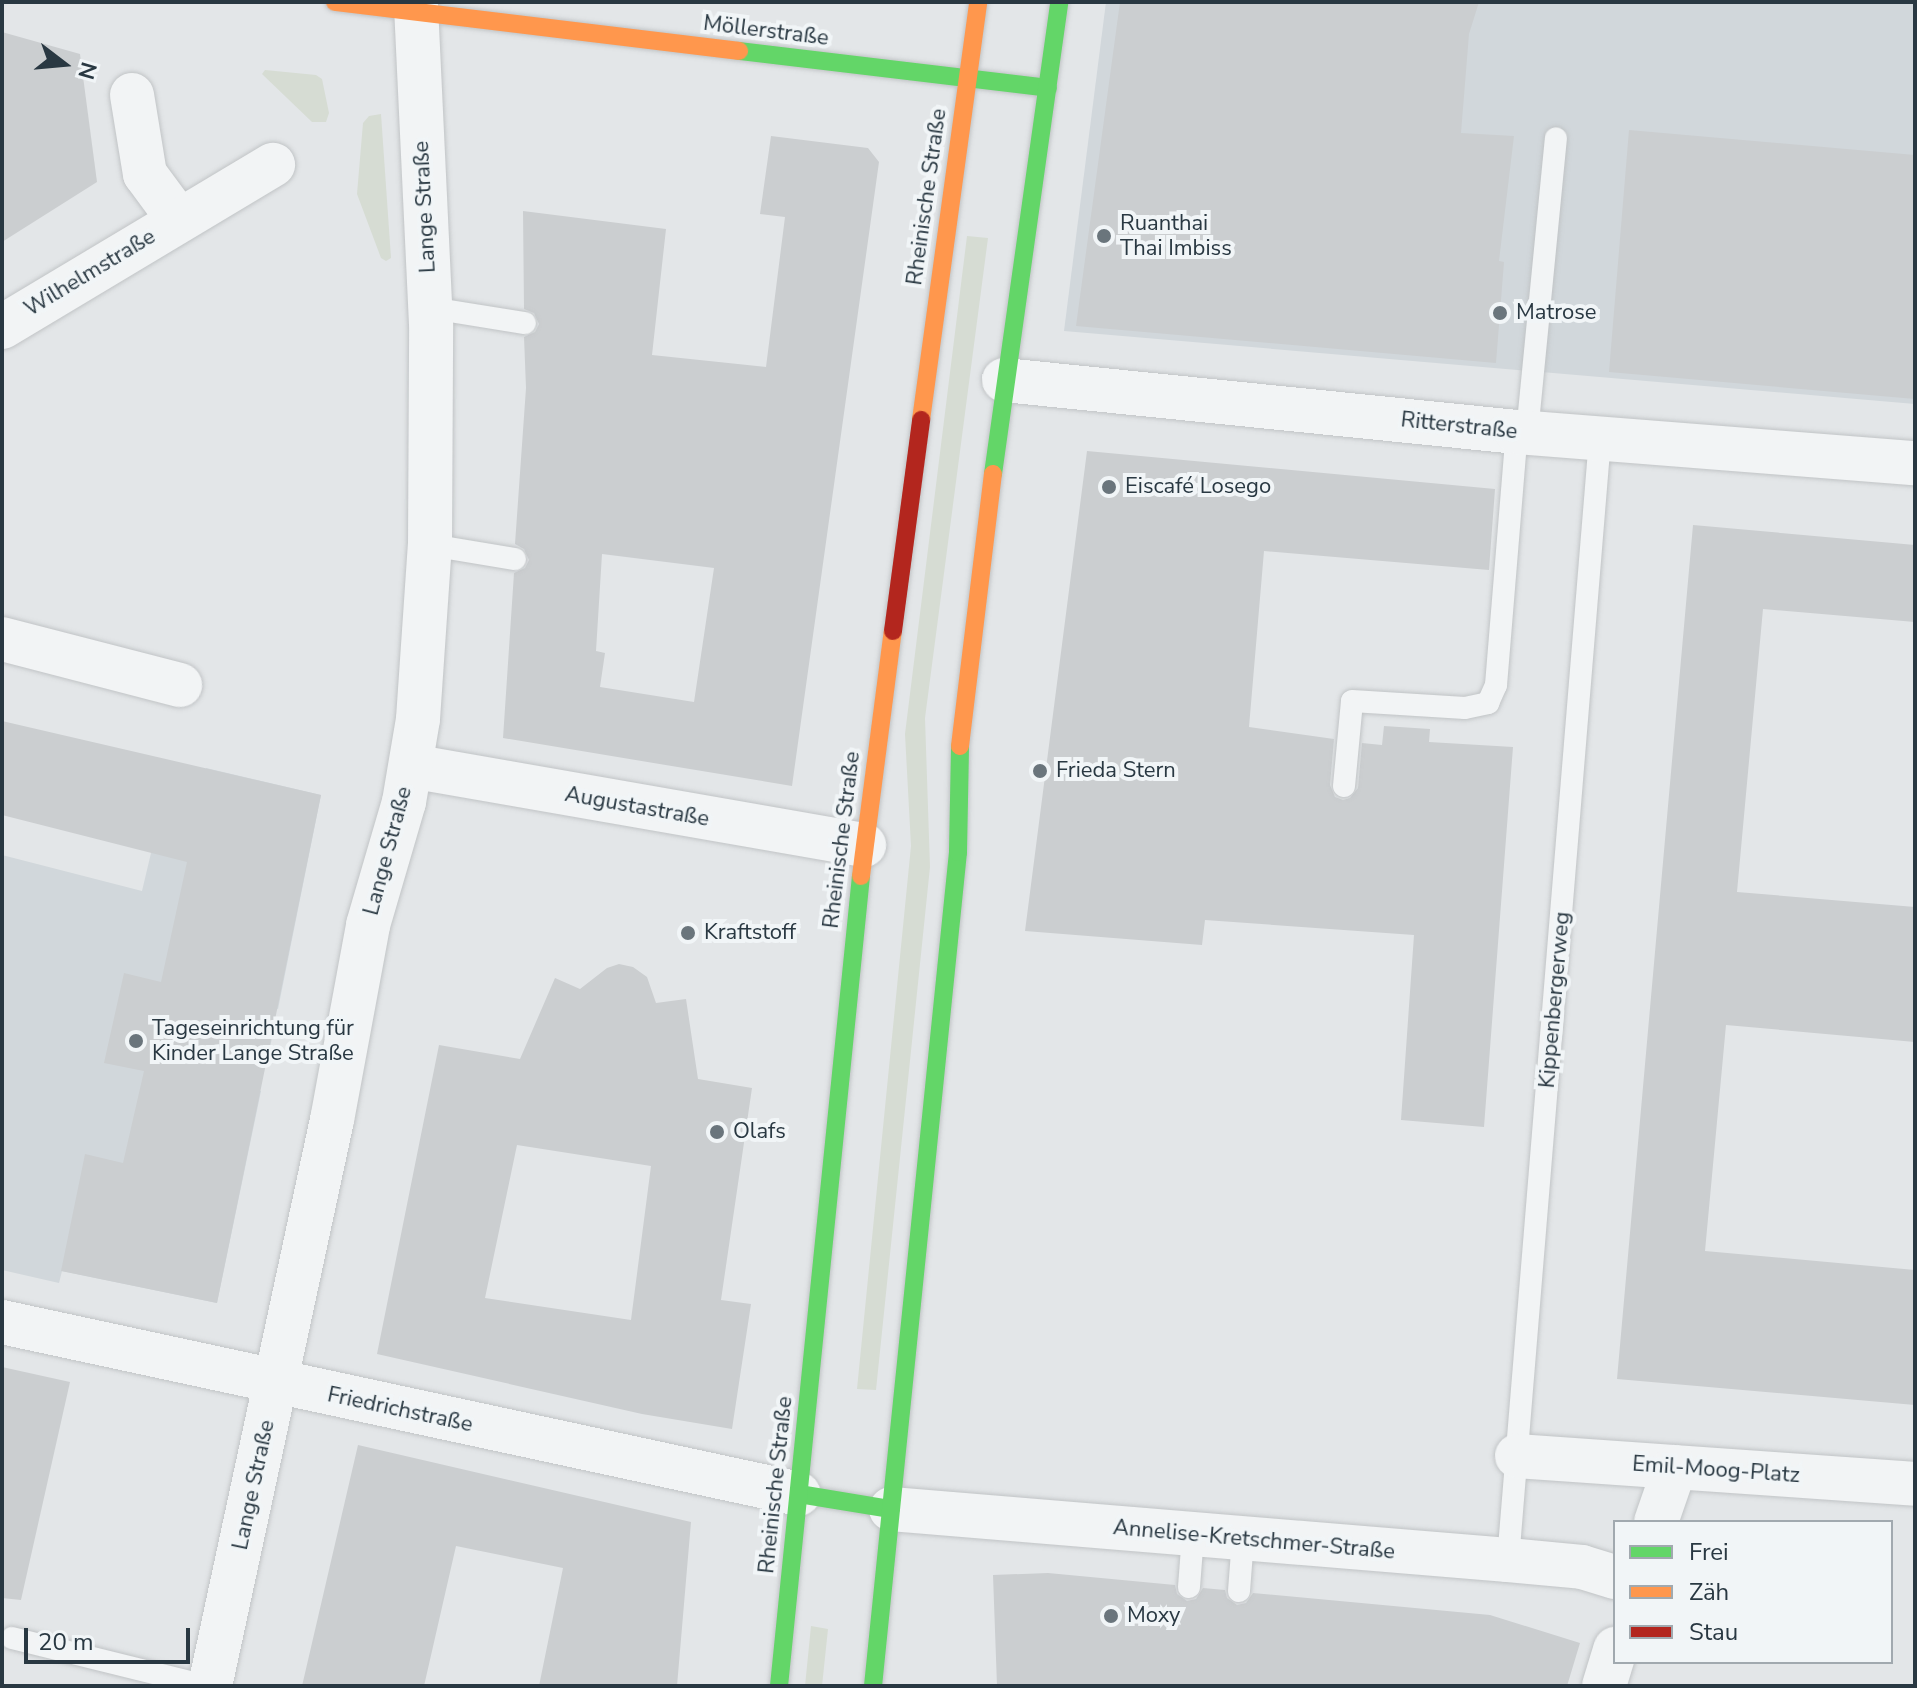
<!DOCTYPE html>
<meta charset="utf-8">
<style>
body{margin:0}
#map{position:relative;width:1917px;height:1688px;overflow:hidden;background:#e3e6e8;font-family:"Nunito Sans",sans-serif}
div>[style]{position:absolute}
.built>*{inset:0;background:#d1d7db}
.green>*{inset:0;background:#d6dcd3}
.building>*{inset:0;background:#cbced0}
.roads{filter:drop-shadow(0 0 2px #c1c4c6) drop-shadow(0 0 2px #c1c4c6)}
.lane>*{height:22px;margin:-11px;padding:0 11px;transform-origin:11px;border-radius:11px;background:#f2f4f5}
.street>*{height:44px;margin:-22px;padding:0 22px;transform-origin:22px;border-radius:22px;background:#f2f4f5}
.fast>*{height:18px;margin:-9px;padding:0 9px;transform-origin:9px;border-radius:9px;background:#63d668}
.slow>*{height:18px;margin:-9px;padding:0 9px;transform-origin:9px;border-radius:9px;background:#ff974d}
.jam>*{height:18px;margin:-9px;padding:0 9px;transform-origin:9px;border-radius:9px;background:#b3261e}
.dots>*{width:22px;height:22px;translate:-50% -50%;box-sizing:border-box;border:4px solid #f1f5f7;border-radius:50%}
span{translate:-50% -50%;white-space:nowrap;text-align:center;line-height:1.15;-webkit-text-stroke:8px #f1f5f7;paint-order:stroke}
.street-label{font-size:22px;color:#293842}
.poi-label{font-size:22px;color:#293842}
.left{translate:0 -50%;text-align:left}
.frame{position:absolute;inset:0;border:4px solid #293842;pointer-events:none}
.legend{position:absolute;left:1613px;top:1520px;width:280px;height:144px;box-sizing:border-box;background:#f1f5f7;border:2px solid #a1a9af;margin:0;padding:10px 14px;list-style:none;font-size:24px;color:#293842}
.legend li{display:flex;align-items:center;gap:16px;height:40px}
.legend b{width:40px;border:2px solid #a1a9af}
.north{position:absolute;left:24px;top:24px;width:80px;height:80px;-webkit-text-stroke:6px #f1f5f7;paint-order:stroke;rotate:106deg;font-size:22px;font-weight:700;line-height:32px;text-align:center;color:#293842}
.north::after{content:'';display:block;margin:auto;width:28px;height:36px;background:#293842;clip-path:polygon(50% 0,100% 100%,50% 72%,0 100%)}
.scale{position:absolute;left:24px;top:1628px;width:166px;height:36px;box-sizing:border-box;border:4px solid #293842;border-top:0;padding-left:10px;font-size:24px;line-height:28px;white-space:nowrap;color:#293842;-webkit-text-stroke:6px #f1f5f7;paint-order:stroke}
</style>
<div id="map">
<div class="built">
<div style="clip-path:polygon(1106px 2px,1915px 2px,1915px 404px,1064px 331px)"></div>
<div style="clip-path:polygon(206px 768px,321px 795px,278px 1009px,258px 1005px,253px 1028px,273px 1033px,268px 1057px,265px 1067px,241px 1087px,261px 1091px,217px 1303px,62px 1271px,59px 1283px,2px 1270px,2px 855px,142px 891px,151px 853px,155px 853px,201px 791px)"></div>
</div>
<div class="green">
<div style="clip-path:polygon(265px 70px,316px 75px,322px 79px,329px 113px,326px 122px,312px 122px,262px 74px)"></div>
<div style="clip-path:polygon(381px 114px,391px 258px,386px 261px,381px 258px,357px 194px,363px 123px,369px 116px)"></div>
<div style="clip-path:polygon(967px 236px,988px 238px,925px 718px,930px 867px,876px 1390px,857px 1389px,911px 846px,905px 734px)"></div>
<div style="clip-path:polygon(811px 1626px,828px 1629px,822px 1686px,805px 1686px)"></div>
</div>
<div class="building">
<div style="clip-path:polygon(1120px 2px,1479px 2px,1469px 34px,1461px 133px,1514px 136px,1499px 261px,1504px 262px,1496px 363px,1076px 326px)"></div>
<div style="clip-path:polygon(2px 32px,80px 54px,97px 182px,2px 242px)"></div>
<div style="clip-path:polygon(1629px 130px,1915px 155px,1915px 399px,1609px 372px)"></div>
<div style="clip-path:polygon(evenodd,771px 136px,868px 148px,879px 162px,792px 786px,503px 738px,514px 573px,525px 568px,529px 560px,524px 549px,515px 544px,526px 388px,524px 337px,535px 332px,539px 324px,534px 313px,524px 309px,523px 211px,666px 229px,652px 355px,766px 367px,785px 217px,760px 214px,771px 136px,602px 554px,714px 568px,694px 702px,600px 687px,605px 653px,596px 651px,602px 554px)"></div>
<div style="clip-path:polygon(1087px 451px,1495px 489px,1489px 570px,1264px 551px,1249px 727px,1334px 739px,1330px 785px,1335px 797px,1343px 800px,1350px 798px,1358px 788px,1362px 743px,1382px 745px,1384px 726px,1430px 729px,1429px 742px,1513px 747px,1484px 1127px,1401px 1120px,1414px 935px,1205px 920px,1202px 945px,1025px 931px)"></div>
<div style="clip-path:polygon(1693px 525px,1915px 545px,1915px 622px,1763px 609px,1737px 892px,1915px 907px,1915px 1042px,1726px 1025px,1705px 1251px,1915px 1270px,1915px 1405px,1617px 1379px)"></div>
<div style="clip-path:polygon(2px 721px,321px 795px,217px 1303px,61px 1271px,85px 1154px,123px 1163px,144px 1071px,104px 1063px,124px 973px,161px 982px,187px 862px,2px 815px)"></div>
<div style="clip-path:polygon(evenodd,619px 964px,633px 967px,647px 977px,656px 1003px,686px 999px,698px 1079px,752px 1088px,721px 1300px,751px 1304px,732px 1429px,642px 1414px,377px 1354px,439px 1045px,520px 1059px,555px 978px,580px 989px,607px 968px,619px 964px,517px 1145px,651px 1166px,631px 1320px,485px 1298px,517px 1145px)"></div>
<div style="clip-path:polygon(2px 1367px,70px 1382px,21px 1600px,2px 1598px)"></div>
<div style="clip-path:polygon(358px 1445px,691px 1522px,677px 1686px,539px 1686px,563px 1568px,456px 1546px,424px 1686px,302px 1686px)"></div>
<div style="clip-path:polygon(1048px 1573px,1175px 1585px,1177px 1594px,1187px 1601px,1196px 1599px,1203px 1588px,1225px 1590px,1227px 1598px,1237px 1605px,1246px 1603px,1253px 1593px,1490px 1615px,1580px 1643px,1567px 1686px,997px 1686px,993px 1575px)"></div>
</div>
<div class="roads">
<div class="lane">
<div style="left:431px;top:308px;width:95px;rotate:9.1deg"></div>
<div style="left:1527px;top:433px;width:296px;rotate:-84.4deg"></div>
<div style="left:430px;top:545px;width:86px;rotate:9.4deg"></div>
<div style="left:1344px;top:786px;width:85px;rotate:-84.6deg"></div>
<div style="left:1352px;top:701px;width:113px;rotate:3.5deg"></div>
<div style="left:1465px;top:708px;width:24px;rotate:-12deg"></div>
<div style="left:1488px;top:703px;width:20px;rotate:-66deg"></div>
<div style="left:1496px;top:685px;width:254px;rotate:-85.3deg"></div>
<div style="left:1508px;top:1560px;width:1125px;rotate:-85.31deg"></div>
<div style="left:1189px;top:1587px;width:52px;rotate:-85.6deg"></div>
<div style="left:1239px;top:1591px;width:52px;rotate:-85.6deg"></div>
<div style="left:12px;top:1638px;width:200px;rotate:13.9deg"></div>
</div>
<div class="street">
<div style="left:132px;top:95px;width:80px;rotate:80.7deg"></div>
<div style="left:145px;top:174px;width:57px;rotate:53.5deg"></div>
<div style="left:2px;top:327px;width:316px;rotate:-30.9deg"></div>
<div style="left:1004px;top:380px;width:516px;rotate:5.79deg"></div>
<div style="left:1517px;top:432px;width:399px;rotate:4.5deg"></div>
<div style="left:2px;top:639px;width:184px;rotate:14.5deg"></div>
<div style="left:411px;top:766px;width:460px;rotate:9.9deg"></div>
<div style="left:2px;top:1322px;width:815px;rotate:12.18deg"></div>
<div style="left:1517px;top:1456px;width:399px;rotate:4deg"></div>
<div style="left:891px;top:1509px;width:619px;rotate:4.73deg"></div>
<div style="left:1508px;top:1560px;width:74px;rotate:5.4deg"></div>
<div style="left:1582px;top:1567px;width:34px;rotate:17deg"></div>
<div style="left:1656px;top:1522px;width:58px;rotate:-70.9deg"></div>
<div style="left:210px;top:1686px;width:579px;rotate:-77.84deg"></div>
<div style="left:332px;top:1120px;width:198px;rotate:-79.5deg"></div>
<div style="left:368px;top:925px;width:128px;rotate:-73.7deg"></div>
<div style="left:404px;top:802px;width:84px;rotate:-80.4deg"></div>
<div style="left:418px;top:719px;width:174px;rotate:-86.1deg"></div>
<div style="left:430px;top:545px;width:221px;rotate:-89.7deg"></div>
<div style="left:431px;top:324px;width:322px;rotate:-92.7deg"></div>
<div style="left:1604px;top:1686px;width:39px;rotate:-73deg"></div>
</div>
<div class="fast">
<div style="left:739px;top:51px;width:311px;rotate:6.8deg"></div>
<div style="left:993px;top:474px;width:477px;rotate:-82deg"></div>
<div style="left:799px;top:1494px;width:93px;rotate:9.3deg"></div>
<div style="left:779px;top:1686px;width:814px;rotate:-84.22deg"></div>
<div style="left:873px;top:1686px;width:838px;rotate:-84.18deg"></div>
<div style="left:958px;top:852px;width:106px;rotate:-88.9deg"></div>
</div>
<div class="slow">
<div style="left:335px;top:2px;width:407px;rotate:6.9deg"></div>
<div style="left:921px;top:420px;width:422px;rotate:-82.2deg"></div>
<div style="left:960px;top:746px;width:274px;rotate:-83.1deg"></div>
<div style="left:861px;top:876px;width:247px;rotate:-82.6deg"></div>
</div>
<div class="jam">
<div style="left:893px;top:631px;width:213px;rotate:-82.4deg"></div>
</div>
</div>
<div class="dots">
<div style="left:1104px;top:236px;background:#6a757c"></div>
<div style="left:1500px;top:313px;background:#6a757c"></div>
<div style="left:1109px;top:487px;background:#6a757c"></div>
<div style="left:1040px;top:771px;background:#6a757c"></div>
<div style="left:688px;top:933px;background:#6a757c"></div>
<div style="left:136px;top:1041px;background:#6a757c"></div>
<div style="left:717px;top:1132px;background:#6a757c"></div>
<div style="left:1111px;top:1616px;background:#6a757c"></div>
</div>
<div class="street-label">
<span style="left:766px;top:31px;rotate:7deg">Möllerstraße</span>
<span style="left:927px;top:197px;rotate:-82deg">Rheinische Straße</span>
<span style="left:425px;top:207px;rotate:-93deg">Lange Straße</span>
<span style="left:90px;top:273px;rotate:-31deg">Wilhelmstraße</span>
<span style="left:1459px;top:426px;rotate:6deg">Ritterstraße</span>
<span style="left:637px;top:807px;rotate:10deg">Augustastraße</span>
<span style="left:842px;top:840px;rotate:-83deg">Rheinische Straße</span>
<span style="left:388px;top:851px;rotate:-75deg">Lange Straße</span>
<span style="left:1555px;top:1000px;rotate:-85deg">Kippenbergerweg</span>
<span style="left:400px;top:1410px;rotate:12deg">Friedrichstraße</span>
<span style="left:1716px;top:1470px;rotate:4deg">Emil-Moog-Platz</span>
<span style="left:254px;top:1485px;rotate:-78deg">Lange Straße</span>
<span style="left:776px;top:1485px;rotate:-84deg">Rheinische Straße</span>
<span style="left:1254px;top:1540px;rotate:5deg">Annelise-Kretschmer-Straße</span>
</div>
<div class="poi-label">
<span class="left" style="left:1120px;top:236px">Ruanthai<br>Thai Imbiss</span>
<span class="left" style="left:1516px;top:313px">Matrose</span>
<span class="left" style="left:1125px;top:487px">Eiscafé Losego</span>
<span class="left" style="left:1056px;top:771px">Frieda Stern</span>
<span class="left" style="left:704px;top:933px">Kraftstoff</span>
<span class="left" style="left:152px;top:1041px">Tageseinrichtung für<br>Kinder Lange Straße</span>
<span class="left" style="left:733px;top:1132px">Olafs</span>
<span class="left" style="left:1127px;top:1616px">Moxy</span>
</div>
<div class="frame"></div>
<ul class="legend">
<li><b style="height:10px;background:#63d668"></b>Frei</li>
<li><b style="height:10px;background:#ff974d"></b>Zäh</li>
<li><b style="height:10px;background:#b3261e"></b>Stau</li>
</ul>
<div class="north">N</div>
<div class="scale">20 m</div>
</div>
